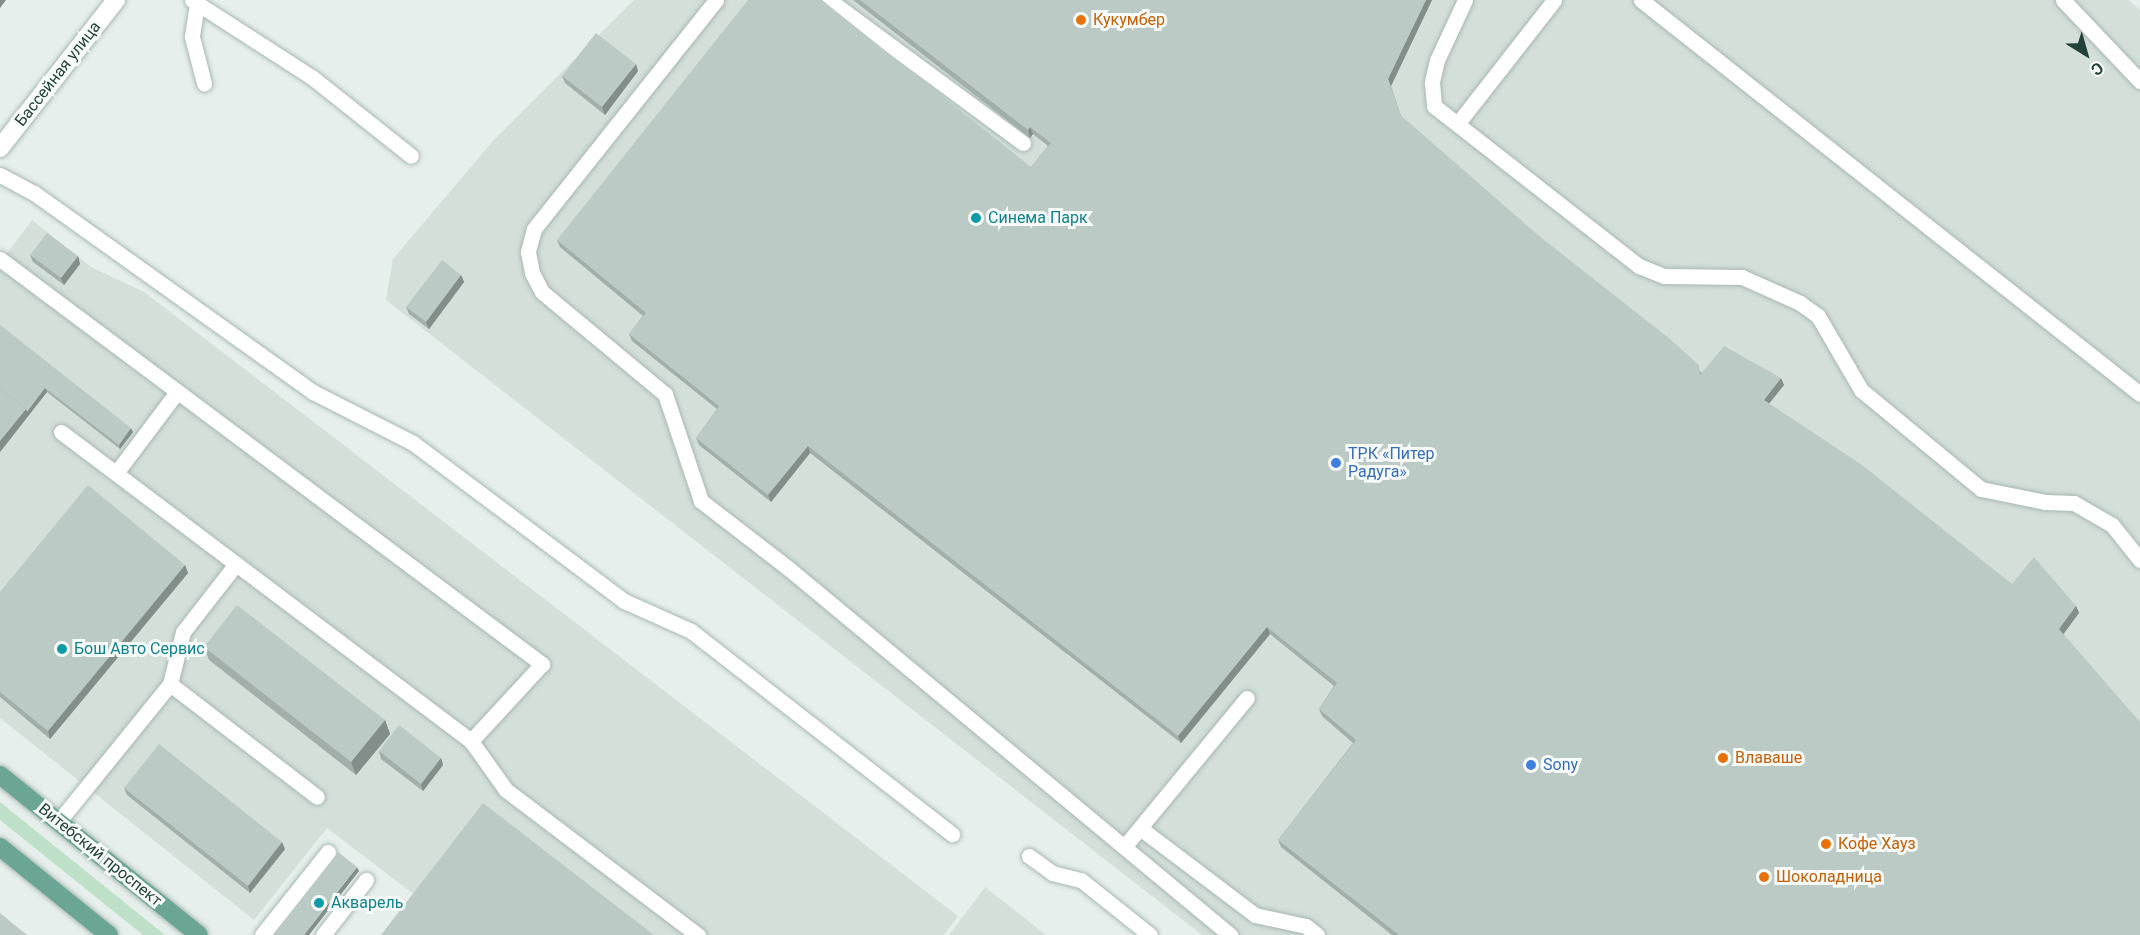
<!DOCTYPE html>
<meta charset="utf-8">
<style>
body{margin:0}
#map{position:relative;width:2140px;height:935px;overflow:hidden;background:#e6efeb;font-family:Roboto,sans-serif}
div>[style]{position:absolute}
.built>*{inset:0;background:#d4dfda}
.green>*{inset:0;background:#bfe0c8}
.roads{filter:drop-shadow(0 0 2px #a8b8b2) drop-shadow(0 0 2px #a8b8b2)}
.lane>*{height:15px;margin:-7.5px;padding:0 7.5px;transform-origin:7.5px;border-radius:7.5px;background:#fff}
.secondary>*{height:18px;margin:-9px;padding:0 9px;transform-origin:9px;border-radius:9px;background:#fff}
.primary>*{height:18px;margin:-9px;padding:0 9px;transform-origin:9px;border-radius:9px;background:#6aa596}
.wall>*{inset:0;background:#a1aea9}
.shaded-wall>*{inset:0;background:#838d89}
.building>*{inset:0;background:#bbcac4}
.dots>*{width:16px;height:16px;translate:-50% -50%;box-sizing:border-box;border:3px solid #f7fbf9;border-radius:50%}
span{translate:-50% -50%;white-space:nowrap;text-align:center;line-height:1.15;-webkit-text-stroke:6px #f7fbf9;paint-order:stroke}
.food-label{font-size:16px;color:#c56008}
.left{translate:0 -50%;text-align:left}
.street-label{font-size:16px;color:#24423a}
.culture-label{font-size:16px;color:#0d838f}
.shop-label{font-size:16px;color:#366cbe}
.north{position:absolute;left:2056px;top:24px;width:60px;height:60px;-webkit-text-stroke:4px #f7fbf9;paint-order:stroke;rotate:143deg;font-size:16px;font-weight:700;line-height:24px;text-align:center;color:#24423a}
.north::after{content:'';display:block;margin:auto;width:21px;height:27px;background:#24423a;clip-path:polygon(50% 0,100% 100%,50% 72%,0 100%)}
</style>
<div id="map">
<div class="built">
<div style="clip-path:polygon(634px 0,2128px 0,2140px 10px,2140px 935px,1202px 935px,386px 300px,393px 259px,492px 142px)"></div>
<div style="clip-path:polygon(32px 220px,91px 267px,144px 292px,958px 916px,944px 935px,384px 935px,415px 895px,327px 828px,254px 920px,0 718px,0 263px)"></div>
<div style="clip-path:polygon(985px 887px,1046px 935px,949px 935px)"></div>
</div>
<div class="green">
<div style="clip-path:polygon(0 802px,165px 935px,143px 935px,0 820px)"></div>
</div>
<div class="roads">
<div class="lane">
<div style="left:192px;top:0;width:144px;rotate:32.8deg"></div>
<div style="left:313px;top:78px;width:125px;rotate:38.5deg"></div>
<div style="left:716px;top:0;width:293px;rotate:128.5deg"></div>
<div style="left:534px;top:229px;width:24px;rotate:105deg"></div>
<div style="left:528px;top:252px;width:21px;rotate:79deg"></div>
<div style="left:532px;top:273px;width:21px;rotate:62deg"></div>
<div style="left:542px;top:292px;width:160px;rotate:39.7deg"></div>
<div style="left:665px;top:394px;width:113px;rotate:71.4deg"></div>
<div style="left:701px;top:501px;width:110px;rotate:37.6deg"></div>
<div style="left:788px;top:568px;width:575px;rotate:39.7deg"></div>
<div style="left:829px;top:0;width:241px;rotate:36.4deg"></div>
<div style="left:1465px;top:0;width:66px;rotate:115deg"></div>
<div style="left:1437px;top:60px;width:23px;rotate:103deg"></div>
<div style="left:1432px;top:82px;width:24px;rotate:85deg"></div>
<div style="left:1434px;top:106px;width:260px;rotate:38deg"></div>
<div style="left:1639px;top:266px;width:27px;rotate:22deg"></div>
<div style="left:1664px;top:276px;width:78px;rotate:0.7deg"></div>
<div style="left:1742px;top:277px;width:64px;rotate:24.1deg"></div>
<div style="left:1800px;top:303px;width:22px;rotate:36deg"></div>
<div style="left:1818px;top:316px;width:86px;rotate:59.8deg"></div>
<div style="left:1861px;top:390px;width:156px;rotate:39.5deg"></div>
<div style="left:1981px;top:489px;width:65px;rotate:11.5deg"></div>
<div style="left:2045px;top:502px;width:29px;rotate:2deg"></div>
<div style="left:2074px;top:503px;width:44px;rotate:30.1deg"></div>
<div style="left:2112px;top:525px;width:45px;rotate:51.3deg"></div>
<div style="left:1641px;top:0;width:636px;rotate:38.29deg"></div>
<div style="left:2063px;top:0;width:112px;rotate:46.5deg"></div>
<div style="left:197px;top:4px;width:33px;rotate:99deg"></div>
<div style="left:192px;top:37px;width:48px;rotate:75.4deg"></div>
<div style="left:1458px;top:123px;width:156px;rotate:-52deg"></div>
<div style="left:0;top:175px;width:38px;rotate:28deg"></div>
<div style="left:34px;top:193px;width:343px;rotate:35.5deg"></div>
<div style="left:313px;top:392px;width:112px;rotate:27deg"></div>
<div style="left:413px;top:443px;width:264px;rotate:36.8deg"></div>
<div style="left:624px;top:601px;width:73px;rotate:24.1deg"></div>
<div style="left:691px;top:631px;width:331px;rotate:37.9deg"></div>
<div style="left:0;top:259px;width:677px;rotate:36.77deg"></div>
<div style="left:542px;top:664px;width:105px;rotate:132.7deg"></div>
<div style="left:471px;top:741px;width:60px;rotate:54.5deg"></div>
<div style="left:506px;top:790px;width:241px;rotate:37.1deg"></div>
<div style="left:61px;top:432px;width:513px;rotate:37deg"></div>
<div style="left:116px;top:473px;width:101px;rotate:-53deg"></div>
<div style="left:170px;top:684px;width:185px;rotate:37.5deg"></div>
<div style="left:59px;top:821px;width:176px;rotate:-51deg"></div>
<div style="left:170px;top:684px;width:54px;rotate:-76deg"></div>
<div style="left:183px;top:632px;width:86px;rotate:-52.1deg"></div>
<div style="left:1140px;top:828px;width:144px;rotate:37.1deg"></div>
<div style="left:1255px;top:915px;width:52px;rotate:12.2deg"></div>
<div style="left:1306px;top:926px;width:14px;rotate:39deg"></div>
<div style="left:1124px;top:847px;width:193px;rotate:-50.5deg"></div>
<div style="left:1029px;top:856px;width:29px;rotate:36deg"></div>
<div style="left:1052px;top:873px;width:30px;rotate:14deg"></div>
<div style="left:1081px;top:880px;width:88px;rotate:38.6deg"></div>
<div style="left:262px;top:935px;width:106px;rotate:-51.5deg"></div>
<div style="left:323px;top:935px;width:70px;rotate:-52deg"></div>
</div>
<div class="secondary">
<div style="left:0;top:148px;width:188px;rotate:-51.9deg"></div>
</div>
<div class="primary">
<div style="left:0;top:775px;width:255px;rotate:38.8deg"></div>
<div style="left:0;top:847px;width:140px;rotate:38.9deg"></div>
</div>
</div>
<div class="wall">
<div style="clip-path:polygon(853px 0,1432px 0,1391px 86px,1401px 116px,1534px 232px,1702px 373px,1784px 385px,1769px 404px,2012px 584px,2076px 606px,2079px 613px,2063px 634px,2140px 935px,1392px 935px,1281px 847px,1278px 840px,1353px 743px,1322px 716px,1319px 709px,1334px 686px,1270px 634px,1181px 743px,810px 453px,771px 502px,699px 445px,696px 438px,717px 409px,632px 341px,629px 334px,643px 316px,560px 247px,557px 240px,1031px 167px,1048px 146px,1033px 134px,1030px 138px)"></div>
<div style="clip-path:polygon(638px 71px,605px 115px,565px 83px,562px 76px)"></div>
<div style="clip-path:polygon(30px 255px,78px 256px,80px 264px,64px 285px,33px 262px)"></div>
<div style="clip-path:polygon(461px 275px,464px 282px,429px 329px,409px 314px,406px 307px)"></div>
<div style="clip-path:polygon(0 325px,133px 432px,120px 449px,47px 392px,0 452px)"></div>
<div style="clip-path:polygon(185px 565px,188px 573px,50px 739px,0 697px,0 592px)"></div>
<div style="clip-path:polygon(204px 647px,385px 720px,390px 734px,356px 775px,209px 660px)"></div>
<div style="clip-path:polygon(379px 751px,441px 758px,443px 765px,423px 791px,381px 759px)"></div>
<div style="clip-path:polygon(124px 788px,285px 849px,250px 893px,127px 795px)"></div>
</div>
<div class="shaded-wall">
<div style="clip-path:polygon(0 0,6px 0,0 8px)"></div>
<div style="clip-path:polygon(1426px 0,1432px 0,1391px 86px,1388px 79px)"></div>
<div style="clip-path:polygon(636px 64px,638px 71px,605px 115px,602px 107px)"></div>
<div style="clip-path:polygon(1030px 127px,1033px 134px,1030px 138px,1028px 130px)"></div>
<div style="clip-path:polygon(78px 256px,80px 264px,64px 285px,61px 278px)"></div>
<div style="clip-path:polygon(461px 275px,464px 282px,429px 329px,426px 322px)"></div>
<div style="clip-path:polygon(1781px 378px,1784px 385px,1766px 407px,1764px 400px)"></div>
<div style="clip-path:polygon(45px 388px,47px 392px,0 452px,0 441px,26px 409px)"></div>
<div style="clip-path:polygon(131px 428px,133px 432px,120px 449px,119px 445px)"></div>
<div style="clip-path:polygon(808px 446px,810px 453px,771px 502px,768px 495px)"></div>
<div style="clip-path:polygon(185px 565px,188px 573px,50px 739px,48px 731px)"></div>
<div style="clip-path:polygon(2076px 606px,2079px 613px,2062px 636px,2059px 629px)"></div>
<div style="clip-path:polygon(1267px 627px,1270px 634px,1181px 743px,1178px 736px)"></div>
<div style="clip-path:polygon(385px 720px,390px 734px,356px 775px,351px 762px)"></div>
<div style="clip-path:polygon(441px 758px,443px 765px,423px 791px,421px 784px)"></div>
<div style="clip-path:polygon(282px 842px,285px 849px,250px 893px,248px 886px)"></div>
<div style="clip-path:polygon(357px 867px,359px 871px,309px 935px,304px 935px)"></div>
</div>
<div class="building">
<div style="clip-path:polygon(748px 0,822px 0,1031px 167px,1051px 143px,1030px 127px,1028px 130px,860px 0,1426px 0,1388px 79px,1401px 116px,1534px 232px,1670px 339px,1699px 365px,1700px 375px,1724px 346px,1781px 378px,1764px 400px,1862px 465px,2012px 584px,2034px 557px,2076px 606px,2059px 629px,2140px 722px,2140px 935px,1399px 935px,1278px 840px,1356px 740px,1319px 709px,1337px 683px,1267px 627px,1178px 736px,808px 446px,768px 495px,696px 438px,719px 406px,629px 334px,646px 313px,557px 240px)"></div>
<div style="clip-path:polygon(596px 33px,636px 64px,602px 107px,562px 76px)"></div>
<div style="clip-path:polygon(47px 233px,78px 256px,61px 278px,30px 255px)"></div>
<div style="clip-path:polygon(442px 260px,461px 275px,426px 322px,406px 307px)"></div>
<div style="clip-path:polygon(0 325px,131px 428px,119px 445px,45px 388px,27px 412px,26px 409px,0 389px)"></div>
<div style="clip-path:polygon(0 389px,26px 409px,0 441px)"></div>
<div style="clip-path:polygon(88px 485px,185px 565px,48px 731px,0 692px,0 592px)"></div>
<div style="clip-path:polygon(237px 605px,385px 720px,351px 762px,204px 647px)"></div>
<div style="clip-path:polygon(399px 725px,441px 758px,421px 784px,379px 751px)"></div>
<div style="clip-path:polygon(159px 744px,282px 842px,248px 886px,124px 788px)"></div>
<div style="clip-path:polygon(483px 803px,654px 935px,381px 935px)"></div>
<div style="clip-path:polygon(338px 852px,357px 867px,304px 935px,274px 935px)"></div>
<div style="clip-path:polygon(0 913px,27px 935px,0 935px)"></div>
</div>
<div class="dots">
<div style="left:1081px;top:20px;background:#e8710a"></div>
<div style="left:976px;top:218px;background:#0f9aa8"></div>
<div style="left:1336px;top:463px;background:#3f7fe0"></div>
<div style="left:62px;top:649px;background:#0f9aa8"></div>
<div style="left:1723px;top:758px;background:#e8710a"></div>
<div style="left:1531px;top:765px;background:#3f7fe0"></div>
<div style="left:1826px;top:844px;background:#e8710a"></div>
<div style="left:1764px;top:877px;background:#e8710a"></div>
<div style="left:319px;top:903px;background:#0f9aa8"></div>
</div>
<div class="food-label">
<span class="left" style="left:1093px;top:20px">Кукумбер</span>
<span class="left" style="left:1735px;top:758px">Влаваше</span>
<span class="left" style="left:1838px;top:844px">Кофе Хауз</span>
<span class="left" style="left:1776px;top:877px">Шоколадница</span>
</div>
<div class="street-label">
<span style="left:58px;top:74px;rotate:-52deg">Бассейная улица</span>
<span style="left:100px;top:855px;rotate:39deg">Витебский проспект</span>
</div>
<div class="culture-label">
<span class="left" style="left:988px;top:218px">Синема Парк</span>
<span class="left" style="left:74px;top:649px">Бош Авто Сервис</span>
<span class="left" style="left:331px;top:903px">Акварель</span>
</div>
<div class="shop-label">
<span class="left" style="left:1348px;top:463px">ТРК «Питер<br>Радуга»</span>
<span class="left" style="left:1543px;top:765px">Sony</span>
</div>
<div class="north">С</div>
</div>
